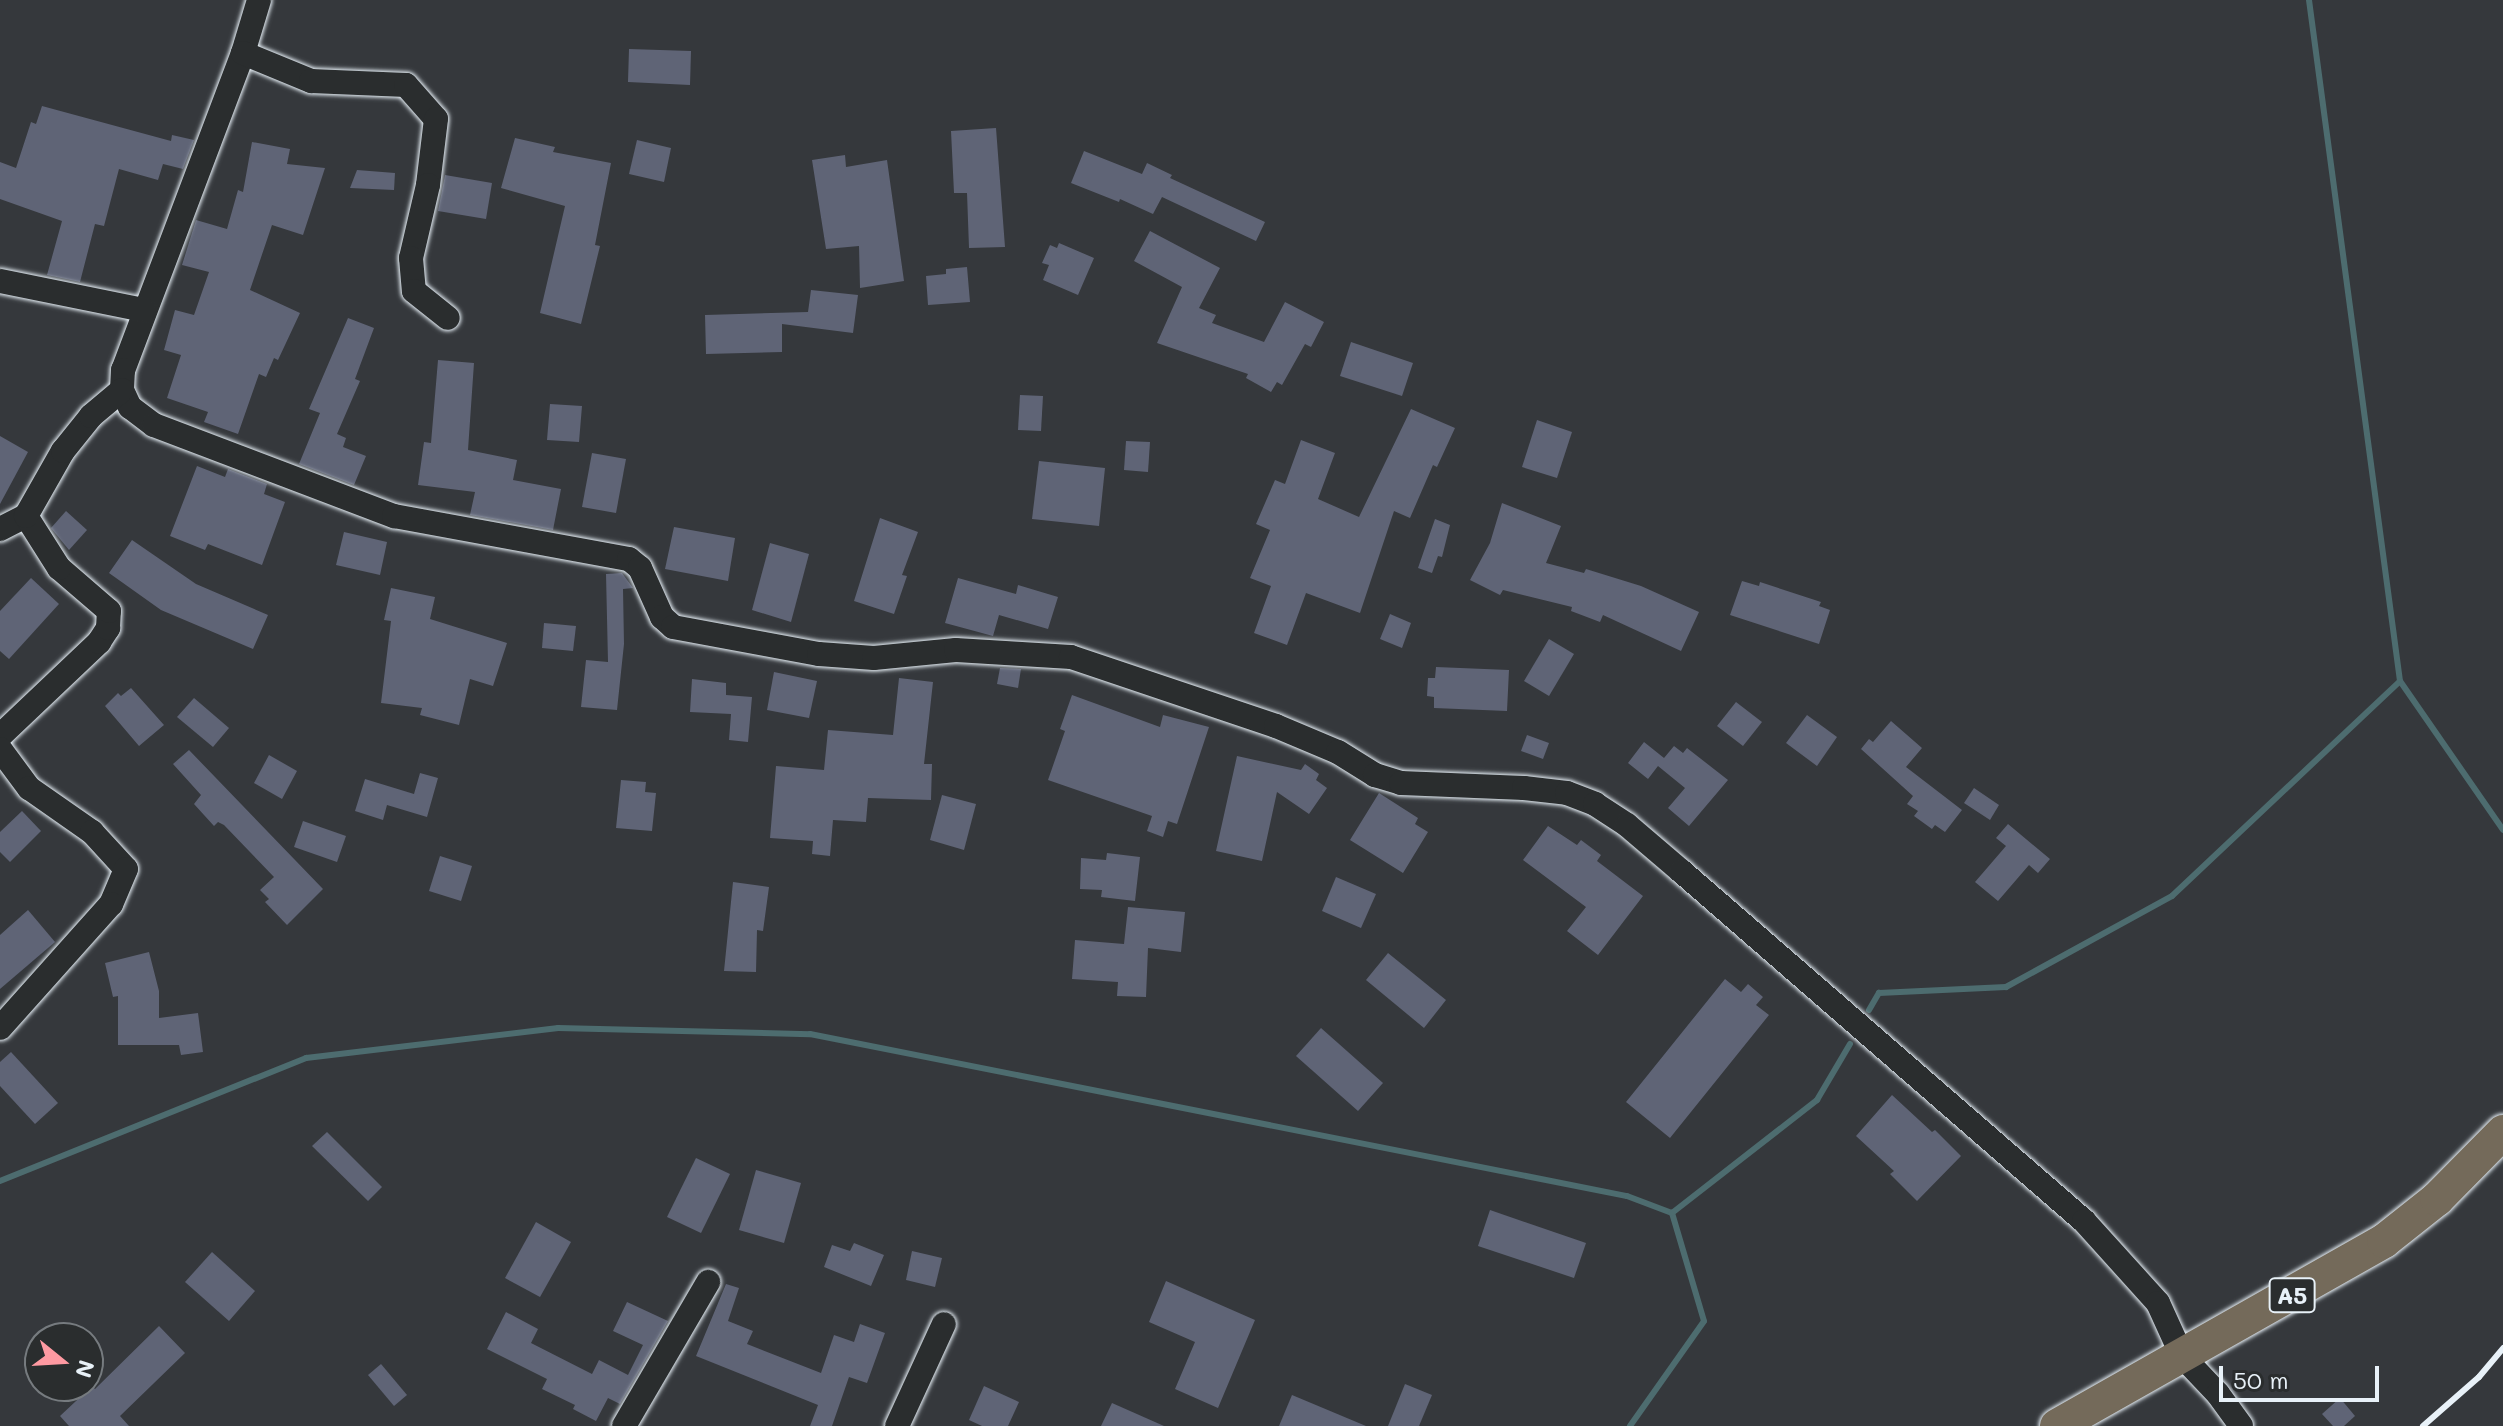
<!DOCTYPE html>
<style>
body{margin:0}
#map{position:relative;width:2503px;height:1426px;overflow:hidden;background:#35383c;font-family:Mali,sans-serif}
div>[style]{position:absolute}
.stream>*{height:6px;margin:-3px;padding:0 3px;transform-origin:3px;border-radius:3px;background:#4d6c6f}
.building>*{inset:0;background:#5f6476}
.roads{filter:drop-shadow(0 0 2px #e8f1f8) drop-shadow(0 0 2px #e8f1f8)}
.minor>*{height:24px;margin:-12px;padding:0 12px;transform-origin:12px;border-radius:12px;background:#2a2d2e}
.highway>*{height:34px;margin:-17px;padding:0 17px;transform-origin:17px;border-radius:17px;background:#746a5a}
.rail>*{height:6px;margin:-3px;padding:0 3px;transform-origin:3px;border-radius:3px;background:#e8f1f8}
span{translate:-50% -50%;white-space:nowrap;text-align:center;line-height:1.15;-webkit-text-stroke:6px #2a2d2e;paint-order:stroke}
.shield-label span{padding:2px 6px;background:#2a2d2e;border:2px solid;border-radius:6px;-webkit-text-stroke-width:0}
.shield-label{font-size:24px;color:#e8f1f8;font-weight:700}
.north{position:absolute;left:24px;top:1322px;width:80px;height:80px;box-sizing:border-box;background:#2a2d2e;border:2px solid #767b7f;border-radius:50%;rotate:108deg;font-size:22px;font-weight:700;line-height:32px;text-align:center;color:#e8f1f8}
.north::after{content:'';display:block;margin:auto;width:28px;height:36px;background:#ff9aa2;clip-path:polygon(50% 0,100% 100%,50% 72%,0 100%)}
.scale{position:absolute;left:2219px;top:1366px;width:160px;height:36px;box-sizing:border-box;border:4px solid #e8f1f8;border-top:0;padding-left:10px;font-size:24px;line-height:28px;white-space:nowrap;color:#e8f1f8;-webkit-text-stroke:6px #2a2d2e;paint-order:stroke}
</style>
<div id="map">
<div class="stream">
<div style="left:2309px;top:0;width:687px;rotate:82.39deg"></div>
<div style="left:2400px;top:681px;width:181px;rotate:55.3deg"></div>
<div style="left:1869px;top:1010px;width:20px;rotate:-60deg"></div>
<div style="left:1879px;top:993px;width:127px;rotate:-2.7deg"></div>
<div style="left:2006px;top:987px;width:189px;rotate:-28.7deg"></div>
<div style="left:2172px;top:896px;width:313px;rotate:-43.3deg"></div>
<div style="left:0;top:1181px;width:330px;rotate:-21.9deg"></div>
<div style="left:306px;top:1058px;width:254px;rotate:-6.8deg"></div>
<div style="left:558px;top:1028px;width:252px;rotate:1.4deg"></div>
<div style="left:810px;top:1034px;width:833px;rotate:11.22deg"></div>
<div style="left:1627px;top:1196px;width:48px;rotate:20.7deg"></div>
<div style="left:1630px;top:1426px;width:128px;rotate:-54.8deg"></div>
<div style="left:1704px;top:1321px;width:113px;rotate:-106.5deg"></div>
<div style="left:1672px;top:1213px;width:184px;rotate:-37.9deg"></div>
<div style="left:1817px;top:1100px;width:65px;rotate:-59.5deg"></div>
</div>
<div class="building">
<div style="clip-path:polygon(629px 49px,691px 51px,690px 85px,628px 82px)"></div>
<div style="clip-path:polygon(42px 106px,171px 141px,172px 135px,194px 140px,183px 169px,163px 164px,158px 180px,119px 169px,104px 226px,95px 224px,80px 282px,47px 275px,62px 221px,0 199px,0 162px,16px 168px,31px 122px,36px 124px)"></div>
<div style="clip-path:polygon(996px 128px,1005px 247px,969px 248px,967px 193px,954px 193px,951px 131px)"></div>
<div style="clip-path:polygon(515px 138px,555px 147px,553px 152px,611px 163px,595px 245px,600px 246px,581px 324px,540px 313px,565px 206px,501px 188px)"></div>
<div style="clip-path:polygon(637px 140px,671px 148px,664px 182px,629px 174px)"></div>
<div style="clip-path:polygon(252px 142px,290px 149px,287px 164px,325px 168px,303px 235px,272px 225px,250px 290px,300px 313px,278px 360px,274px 358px,266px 377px,259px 374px,238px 434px,204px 422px,208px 412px,167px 398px,181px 355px,164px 350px,175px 310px,194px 315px,209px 272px,182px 265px,196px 220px,227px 229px,238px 190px,243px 192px)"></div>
<div style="clip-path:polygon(1084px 151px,1142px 174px,1147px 163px,1172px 175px,1170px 178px,1265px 222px,1256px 241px,1162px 197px,1153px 214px,1120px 199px,1119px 202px,1071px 183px)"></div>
<div style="clip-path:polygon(845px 155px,846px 167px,887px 160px,904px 281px,860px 288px,859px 246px,826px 249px,812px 160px)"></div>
<div style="clip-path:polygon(357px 170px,395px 173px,394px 190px,350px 188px)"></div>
<div style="clip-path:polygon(445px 175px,492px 183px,486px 219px,438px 211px)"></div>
<div style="clip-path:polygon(1150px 231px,1220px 268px,1199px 308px,1216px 315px,1212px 323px,1264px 342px,1285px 302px,1324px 322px,1311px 347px,1305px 344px,1282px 385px,1277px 382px,1271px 392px,1246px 378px,1248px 374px,1157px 343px,1182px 287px,1134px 261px)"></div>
<div style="clip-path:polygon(1059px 243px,1094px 258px,1078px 295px,1043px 280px,1049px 265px,1042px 263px,1050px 245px,1057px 248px)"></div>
<div style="clip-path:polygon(967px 267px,970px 302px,928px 305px,926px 276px,946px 274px,946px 269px)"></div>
<div style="clip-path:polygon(811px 290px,858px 295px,853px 333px,782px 324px,782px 352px,706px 354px,705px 315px,808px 312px)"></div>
<div style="clip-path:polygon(348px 318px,374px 328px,355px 379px,360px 381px,337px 434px,346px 438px,343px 447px,366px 456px,354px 485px,299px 464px,320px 413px,309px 409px)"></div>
<div style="clip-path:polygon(1351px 342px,1413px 363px,1402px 396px,1340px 376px)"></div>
<div style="clip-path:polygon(438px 360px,474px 363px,468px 450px,517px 460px,513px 480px,561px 489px,553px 530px,470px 515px,475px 492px,418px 485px,424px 442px,431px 443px)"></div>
<div style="clip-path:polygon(1020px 395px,1043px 396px,1041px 431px,1018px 430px)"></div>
<div style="clip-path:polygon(550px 404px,582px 406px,579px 442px,547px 440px)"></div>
<div style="clip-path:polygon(1411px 409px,1455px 428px,1437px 467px,1433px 465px,1410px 518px,1394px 511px,1360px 613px,1306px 593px,1287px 645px,1254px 633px,1271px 586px,1250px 578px,1270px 530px,1256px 524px,1275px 480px,1285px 484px,1301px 440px,1335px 453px,1318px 499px,1359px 517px)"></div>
<div style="clip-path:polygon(1537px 420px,1572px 432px,1557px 478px,1522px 467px)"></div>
<div style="clip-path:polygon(0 436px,28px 452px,0 504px)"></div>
<div style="clip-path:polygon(1126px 441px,1150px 442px,1148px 472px,1124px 470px)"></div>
<div style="clip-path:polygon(592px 453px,626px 459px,616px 513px,582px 507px)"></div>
<div style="clip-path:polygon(1039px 461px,1105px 468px,1099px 526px,1032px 519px)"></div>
<div style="clip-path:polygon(197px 466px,225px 477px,228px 469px,267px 484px,264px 494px,285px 502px,262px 565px,208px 544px,205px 550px,170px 536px)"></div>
<div style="clip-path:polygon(1502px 503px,1561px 526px,1546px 563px,1584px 573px,1586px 569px,1641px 586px,1699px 612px,1681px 651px,1603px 615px,1600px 622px,1571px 611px,1572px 607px,1503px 590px,1500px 595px,1470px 580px,1490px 543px)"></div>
<div style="clip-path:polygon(66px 511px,87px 530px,69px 550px,51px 528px)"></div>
<div style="clip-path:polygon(880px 518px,918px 532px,902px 575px,907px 576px,894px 614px,854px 601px)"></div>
<div style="clip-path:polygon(1435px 519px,1450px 525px,1442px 557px,1438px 556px,1432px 573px,1418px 568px)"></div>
<div style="clip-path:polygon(674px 527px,735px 538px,728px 581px,665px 569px)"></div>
<div style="clip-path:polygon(344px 532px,387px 542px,380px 575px,336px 565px)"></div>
<div style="clip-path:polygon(132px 540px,196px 584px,268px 615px,253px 649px,161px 610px,109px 573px)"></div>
<div style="clip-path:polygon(770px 543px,809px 554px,791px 622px,752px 610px)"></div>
<div style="clip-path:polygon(622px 573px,633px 588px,623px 589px,624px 644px,617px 710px,581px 707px,586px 660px,608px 662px,606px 574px)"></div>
<div style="clip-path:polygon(31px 578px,59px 604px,9px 659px,0 651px,0 611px)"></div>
<div style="clip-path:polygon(958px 578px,1016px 594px,1018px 585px,1058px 597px,1048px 629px,999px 615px,993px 636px,945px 623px)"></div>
<div style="clip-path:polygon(1742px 581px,1759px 586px,1760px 582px,1821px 602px,1819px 606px,1830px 610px,1819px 644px,1730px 615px)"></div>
<div style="clip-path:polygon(391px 588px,435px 597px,430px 619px,507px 643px,493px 686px,470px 679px,459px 725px,420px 715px,422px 708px,381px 703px,391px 621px,384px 620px)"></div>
<div style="clip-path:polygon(1390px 614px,1411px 623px,1402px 648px,1380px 639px)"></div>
<div style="clip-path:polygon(544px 623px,576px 626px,573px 651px,542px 648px)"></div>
<div style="clip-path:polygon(1549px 639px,1574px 654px,1549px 696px,1524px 681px)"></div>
<div style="clip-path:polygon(1436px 667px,1509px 670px,1507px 711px,1434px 708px,1434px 697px,1427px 696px,1428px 678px,1435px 678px)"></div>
<div style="clip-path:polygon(1000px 668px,1021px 669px,1018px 688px,997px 684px)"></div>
<div style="clip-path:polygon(774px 672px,817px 681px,809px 718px,767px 710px)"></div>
<div style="clip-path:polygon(899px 678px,933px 682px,924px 764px,932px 764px,931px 800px,868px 798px,866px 822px,833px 820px,830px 856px,812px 854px,813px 841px,770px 838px,776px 766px,824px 770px,828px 730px,893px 735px)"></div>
<div style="clip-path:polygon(692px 679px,726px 683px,726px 695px,752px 697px,748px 742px,729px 740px,731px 714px,690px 712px)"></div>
<div style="clip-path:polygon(131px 688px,164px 725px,139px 746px,105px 706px,118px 693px,121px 696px)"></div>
<div style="clip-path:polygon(1072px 695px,1160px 727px,1163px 715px,1209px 727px,1177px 824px,1168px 821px,1163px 837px,1147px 831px,1152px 816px,1048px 780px,1065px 731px,1060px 729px)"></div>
<div style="clip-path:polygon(194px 698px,229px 728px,213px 747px,177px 717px)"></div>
<div style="clip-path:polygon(1736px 702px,1762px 722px,1743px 746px,1717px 726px)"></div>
<div style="clip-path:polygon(1807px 715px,1837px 737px,1817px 766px,1786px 743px)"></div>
<div style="clip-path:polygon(1891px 721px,1922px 748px,1906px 767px,1962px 810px,1945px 832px,1935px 825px,1932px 829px,1914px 816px,1918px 811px,1907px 804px,1913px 796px,1861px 749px,1869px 739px,1873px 742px)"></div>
<div style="clip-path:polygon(1527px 735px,1549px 743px,1543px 759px,1521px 751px)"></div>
<div style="clip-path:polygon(1644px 742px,1664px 758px,1674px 746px,1683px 753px,1687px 748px,1728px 780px,1689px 826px,1668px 808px,1685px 788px,1658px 766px,1648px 779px,1628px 763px)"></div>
<div style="clip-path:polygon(189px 750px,323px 889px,287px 925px,265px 902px,269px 899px,260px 890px,274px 877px,224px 825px,218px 822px,214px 826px,194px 804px,201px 795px,173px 764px)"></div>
<div style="clip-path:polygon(269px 755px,297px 771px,282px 799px,254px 783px)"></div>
<div style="clip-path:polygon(1237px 756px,1301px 770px,1305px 764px,1319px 774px,1316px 780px,1327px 788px,1309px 814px,1277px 792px,1262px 861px,1216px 851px)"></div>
<div style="clip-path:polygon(420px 773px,438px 778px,427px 817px,387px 805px,383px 820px,355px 811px,365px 779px,414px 794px)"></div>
<div style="clip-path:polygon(621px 780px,646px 782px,645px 792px,656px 793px,652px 831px,616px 828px)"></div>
<div style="clip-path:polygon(1974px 788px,1999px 805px,1990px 820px,1964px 803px)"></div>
<div style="clip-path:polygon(1379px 793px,1418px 818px,1415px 824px,1428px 832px,1403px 873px,1350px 840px)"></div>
<div style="clip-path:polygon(942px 795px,976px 804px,964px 850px,930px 840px)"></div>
<div style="clip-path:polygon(22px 811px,41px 831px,10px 862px,0 852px,0 832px)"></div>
<div style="clip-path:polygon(303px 821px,346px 836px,337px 862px,294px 847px)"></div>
<div style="clip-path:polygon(2008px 824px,2050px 859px,2038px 873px,2029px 865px,1998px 901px,1975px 882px,2006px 846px,1996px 838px)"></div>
<div style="clip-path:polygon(1548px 826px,1577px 845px,1581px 840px,1601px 855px,1597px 861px,1643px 896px,1598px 955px,1567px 931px,1586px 907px,1523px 860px)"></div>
<div style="clip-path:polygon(1107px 853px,1140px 857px,1135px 901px,1101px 897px,1102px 890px,1080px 889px,1081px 858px,1106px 860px)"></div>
<div style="clip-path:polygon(440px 856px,472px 866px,461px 901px,429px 891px)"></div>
<div style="clip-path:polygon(1336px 877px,1376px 894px,1361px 928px,1322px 911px)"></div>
<div style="clip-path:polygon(733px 882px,769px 887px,763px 931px,757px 930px,756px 972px,724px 971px)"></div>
<div style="clip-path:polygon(1128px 907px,1185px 912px,1181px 952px,1148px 948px,1146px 997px,1117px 996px,1118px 982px,1072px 979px,1075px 940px,1124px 944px)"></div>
<div style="clip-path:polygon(28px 910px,55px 942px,0 989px,0 935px)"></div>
<div style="clip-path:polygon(149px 952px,159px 991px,159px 1018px,198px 1013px,203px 1052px,181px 1055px,179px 1045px,118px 1045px,118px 996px,113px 997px,105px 963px)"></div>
<div style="clip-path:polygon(1388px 953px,1446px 1000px,1424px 1028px,1366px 980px)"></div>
<div style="clip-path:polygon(1725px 979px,1741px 992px,1748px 984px,1763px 997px,1756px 1005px,1769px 1015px,1670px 1138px,1626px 1102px)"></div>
<div style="clip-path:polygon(1321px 1028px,1383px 1083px,1358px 1111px,1296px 1056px)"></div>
<div style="clip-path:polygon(11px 1052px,58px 1103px,35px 1124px,0 1086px,0 1062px)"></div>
<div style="clip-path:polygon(1892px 1095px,1932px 1132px,1935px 1130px,1961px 1156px,1917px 1201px,1890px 1174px,1894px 1171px,1856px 1136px)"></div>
<div style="clip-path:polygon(327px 1132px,382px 1187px,368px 1201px,312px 1146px)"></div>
<div style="clip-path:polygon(696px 1158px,730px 1174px,701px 1233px,667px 1217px)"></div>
<div style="clip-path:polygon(756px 1170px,801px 1183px,784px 1243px,739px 1230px)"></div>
<div style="clip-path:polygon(1490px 1210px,1586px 1243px,1574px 1278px,1478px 1246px)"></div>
<div style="clip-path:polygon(536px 1222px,571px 1242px,540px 1297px,505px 1278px)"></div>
<div style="clip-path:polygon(854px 1243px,884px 1255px,871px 1286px,824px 1267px,832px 1245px,850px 1251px)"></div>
<div style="clip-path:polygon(912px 1251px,942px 1258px,935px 1287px,906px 1280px)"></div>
<div style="clip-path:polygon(212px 1252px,255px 1291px,229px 1321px,185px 1282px)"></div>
<div style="clip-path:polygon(1166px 1281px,1255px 1320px,1218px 1408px,1175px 1389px,1195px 1342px,1149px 1322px)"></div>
<div style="clip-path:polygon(726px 1284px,739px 1288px,728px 1321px,753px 1331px,747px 1344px,821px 1373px,834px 1335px,854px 1342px,860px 1324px,885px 1333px,867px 1383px,849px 1377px,832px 1426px,810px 1426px,818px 1405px,696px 1356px)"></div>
<div style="clip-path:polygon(627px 1302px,668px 1321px,620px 1404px,608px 1398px,596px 1421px,573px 1409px,575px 1405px,542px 1389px,547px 1379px,487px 1349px,506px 1312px,538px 1329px,531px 1343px,592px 1374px,599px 1360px,628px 1375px,643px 1345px,613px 1331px)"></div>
<div style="clip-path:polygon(159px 1326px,185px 1353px,120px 1416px,129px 1426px,69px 1426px,60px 1416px,92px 1386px,95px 1389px)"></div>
<div style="clip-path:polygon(381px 1364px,407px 1395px,394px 1406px,368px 1375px)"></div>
<div style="clip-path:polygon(1405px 1384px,1432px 1395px,1419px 1426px,1388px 1426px)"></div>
<div style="clip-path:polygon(984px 1386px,1019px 1402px,1008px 1426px,982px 1426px,969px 1420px)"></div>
<div style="clip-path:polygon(1292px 1395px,1366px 1426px,1279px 1426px)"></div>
<div style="clip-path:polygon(2340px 1398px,2355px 1416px,2344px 1426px,2333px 1426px,2322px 1414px)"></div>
<div style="clip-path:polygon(1112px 1403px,1164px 1426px,1101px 1426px)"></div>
</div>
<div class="roads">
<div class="minor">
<div style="left:259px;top:0;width:55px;rotate:106.8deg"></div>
<div style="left:243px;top:53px;width:339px;rotate:110.7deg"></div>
<div style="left:123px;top:370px;width:20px;rotate:93deg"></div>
<div style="left:122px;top:390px;width:19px;rotate:65deg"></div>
<div style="left:130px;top:407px;width:30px;rotate:37deg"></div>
<div style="left:154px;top:425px;width:257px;rotate:20.8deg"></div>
<div style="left:394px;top:516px;width:239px;rotate:10.4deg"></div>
<div style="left:629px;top:559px;width:14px;rotate:39deg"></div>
<div style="left:640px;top:568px;width:54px;rotate:65.8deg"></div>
<div style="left:662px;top:617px;width:15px;rotate:42deg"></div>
<div style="left:673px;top:627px;width:148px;rotate:10.5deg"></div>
<div style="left:819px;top:654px;width:55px;rotate:4.2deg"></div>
<div style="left:874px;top:658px;width:82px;rotate:-5.6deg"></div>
<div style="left:956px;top:650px;width:115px;rotate:3.5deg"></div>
<div style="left:1071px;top:657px;width:216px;rotate:18.6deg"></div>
<div style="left:1276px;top:726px;width:67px;rotate:22.8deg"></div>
<div style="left:1338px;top:752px;width:44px;rotate:31.9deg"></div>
<div style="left:1375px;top:775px;width:27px;rotate:17deg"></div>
<div style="left:1401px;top:783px;width:123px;rotate:2.3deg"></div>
<div style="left:1524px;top:788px;width:43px;rotate:6.6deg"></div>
<div style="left:1567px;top:793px;width:30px;rotate:21deg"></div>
<div style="left:1595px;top:804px;width:38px;rotate:33deg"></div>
<div style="left:1627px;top:825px;width:71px;rotate:40.4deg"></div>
<div style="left:1681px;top:871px;width:534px;rotate:40.97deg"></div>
<div style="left:2084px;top:1221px;width:110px;rotate:47.9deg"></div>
<div style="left:2158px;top:1303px;width:58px;rotate:65.6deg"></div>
<div style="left:2182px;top:1356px;width:52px;rotate:46.5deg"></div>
<div style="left:2218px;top:1394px;width:39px;rotate:54deg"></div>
<div style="left:243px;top:53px;width:74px;rotate:22.4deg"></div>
<div style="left:311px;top:81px;width:95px;rotate:2.4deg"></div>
<div style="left:406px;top:85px;width:45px;rotate:48.6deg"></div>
<div style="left:436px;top:119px;width:66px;rotate:96.9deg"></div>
<div style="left:428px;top:185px;width:75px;rotate:103.1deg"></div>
<div style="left:411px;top:258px;width:33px;rotate:85deg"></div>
<div style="left:414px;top:291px;width:43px;rotate:38.5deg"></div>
<div style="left:0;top:281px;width:147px;rotate:11.4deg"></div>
<div style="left:0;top:529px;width:29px;rotate:-27deg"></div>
<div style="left:0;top:736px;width:137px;rotate:-43.5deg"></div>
<div style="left:99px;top:642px;width:17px;rotate:-57deg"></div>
<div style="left:108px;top:628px;width:17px;rotate:-87deg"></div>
<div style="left:109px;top:611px;width:66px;rotate:-139.3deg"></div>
<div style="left:59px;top:568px;width:62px;rotate:-122.4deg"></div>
<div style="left:26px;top:516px;width:75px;rotate:-60.4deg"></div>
<div style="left:63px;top:451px;width:45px;rotate:-51.3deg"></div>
<div style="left:91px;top:416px;width:40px;rotate:-40deg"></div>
<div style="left:0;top:749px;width:49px;rotate:53.4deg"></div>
<div style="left:29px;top:788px;width:77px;rotate:34.9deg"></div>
<div style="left:92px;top:832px;width:50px;rotate:47.4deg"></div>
<div style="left:126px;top:869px;width:38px;rotate:113deg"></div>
<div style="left:111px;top:904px;width:166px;rotate:131.8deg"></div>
<div style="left:624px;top:1426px;width:167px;rotate:-59.7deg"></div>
<div style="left:897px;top:1426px;width:112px;rotate:-65.3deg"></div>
</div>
<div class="highway">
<div style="left:2057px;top:1426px;width:376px;rotate:-29.5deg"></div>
<div style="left:2384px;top:1241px;width:68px;rotate:-38.4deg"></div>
<div style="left:2437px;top:1199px;width:94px;rotate:-45.4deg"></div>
</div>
</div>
<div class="rail">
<div style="left:2423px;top:1426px;width:74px;rotate:-41.2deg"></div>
<div style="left:2479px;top:1377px;width:38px;rotate:-50deg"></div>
</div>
<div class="shield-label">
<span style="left:2292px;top:1295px">A5</span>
</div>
<div class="north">N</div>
<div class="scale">50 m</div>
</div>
